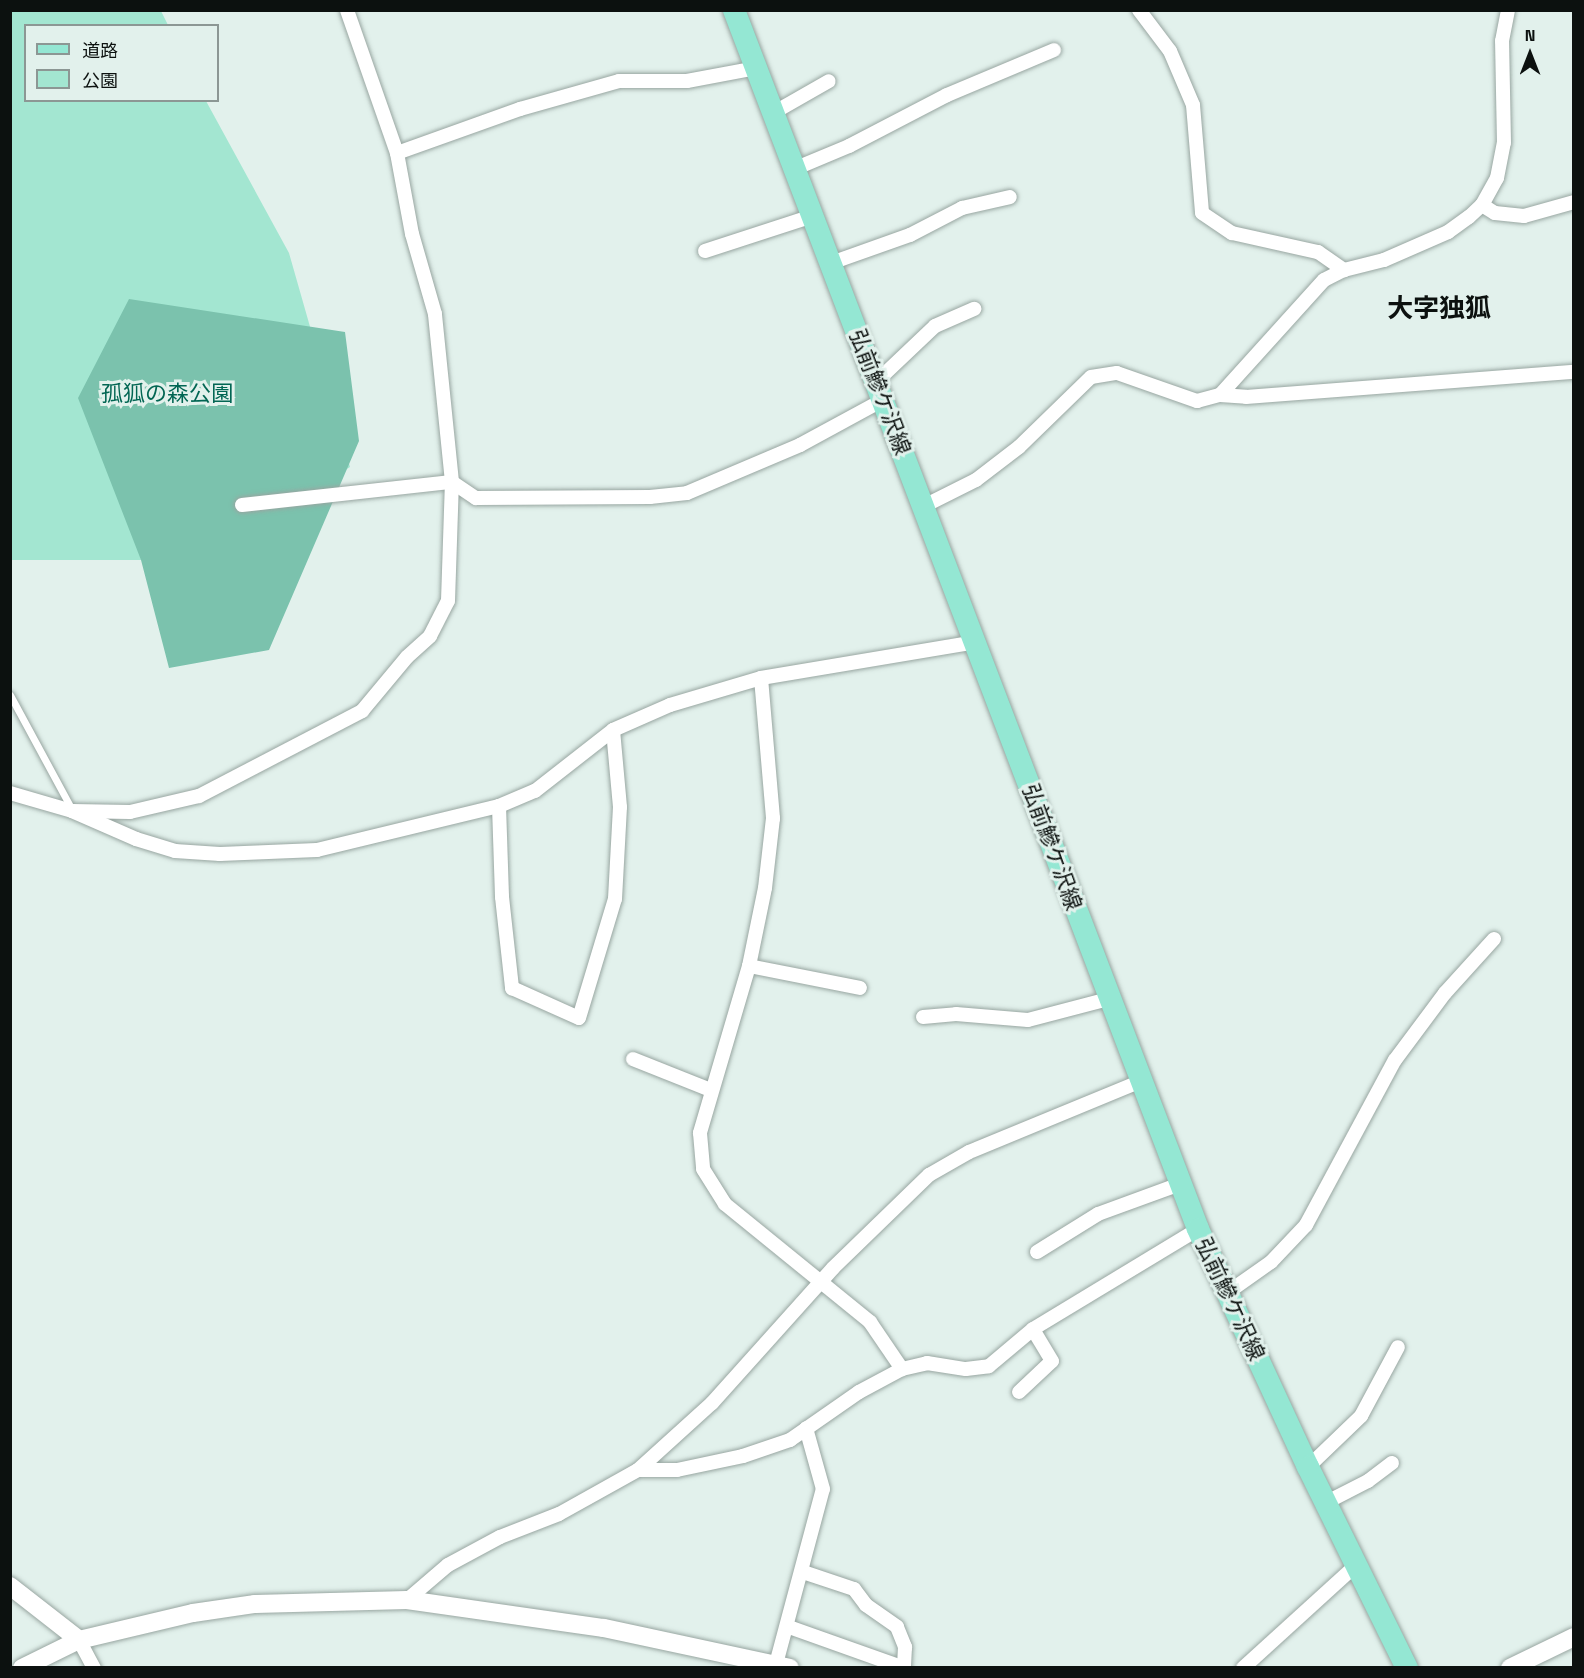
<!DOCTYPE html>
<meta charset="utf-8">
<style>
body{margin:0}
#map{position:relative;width:1584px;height:1678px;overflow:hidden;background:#e2f1ec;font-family:"Space Grotesk","Noto Sans JP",sans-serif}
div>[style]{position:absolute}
.green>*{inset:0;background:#a3e6d1}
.forest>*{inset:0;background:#7bc2ad}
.roads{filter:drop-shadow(0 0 2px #98a6a1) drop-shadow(0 0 2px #98a6a1)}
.service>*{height:7px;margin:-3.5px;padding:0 3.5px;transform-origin:3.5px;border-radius:3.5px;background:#fff}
.minor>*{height:14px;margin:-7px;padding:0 7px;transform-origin:7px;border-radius:7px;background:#fff}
.tertiary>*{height:18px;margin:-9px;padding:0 9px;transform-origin:9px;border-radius:9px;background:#fff}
.primary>*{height:22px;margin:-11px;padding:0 11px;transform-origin:11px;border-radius:11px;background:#94e7d3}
span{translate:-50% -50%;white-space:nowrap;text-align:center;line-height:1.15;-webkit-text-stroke:6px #e2f1ec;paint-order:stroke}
.street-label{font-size:22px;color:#0c110f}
.park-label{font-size:22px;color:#026653}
.quarter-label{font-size:26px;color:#0c110f;font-weight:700}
.frame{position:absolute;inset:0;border:12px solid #0c110f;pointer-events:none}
.legend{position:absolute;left:24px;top:24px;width:195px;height:78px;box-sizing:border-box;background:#e2f1ec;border:2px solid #8c9794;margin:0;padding:8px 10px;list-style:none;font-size:18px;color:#0c110f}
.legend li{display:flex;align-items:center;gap:12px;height:30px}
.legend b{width:30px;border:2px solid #8c9794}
.north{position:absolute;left:1500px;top:24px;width:60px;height:60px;-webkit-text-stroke:4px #e2f1ec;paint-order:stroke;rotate:0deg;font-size:16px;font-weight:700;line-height:24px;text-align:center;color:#0c110f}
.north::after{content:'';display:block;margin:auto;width:21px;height:27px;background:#0c110f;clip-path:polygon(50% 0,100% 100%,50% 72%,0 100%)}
</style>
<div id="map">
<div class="green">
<div style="clip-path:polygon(10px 11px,161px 11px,168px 25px,26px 26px,26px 100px,206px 101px,289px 253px,350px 467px,201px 560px,11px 560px)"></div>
</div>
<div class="forest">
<div style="clip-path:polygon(129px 299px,345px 332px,359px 441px,269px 650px,169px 668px,141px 560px,78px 398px)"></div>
</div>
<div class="roads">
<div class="service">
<div style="left:10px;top:695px;width:128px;rotate:61.6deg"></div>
</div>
<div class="minor">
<div style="left:1139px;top:10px;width:51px;rotate:52.9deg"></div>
<div style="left:1170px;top:51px;width:59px;rotate:66.9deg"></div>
<div style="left:1193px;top:105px;width:108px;rotate:85.2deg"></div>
<div style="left:1202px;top:213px;width:36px;rotate:34deg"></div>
<div style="left:1232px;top:233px;width:88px;rotate:12.5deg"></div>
<div style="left:1318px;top:252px;width:32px;rotate:35deg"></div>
<div style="left:773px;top:113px;width:64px;rotate:-29.7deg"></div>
<div style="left:397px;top:153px;width:131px;rotate:-19.7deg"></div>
<div style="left:520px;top:109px;width:103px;rotate:-15.8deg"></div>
<div style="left:619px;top:81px;width:68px"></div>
<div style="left:687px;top:81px;width:70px;rotate:-10.7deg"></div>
<div style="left:794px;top:169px;width:60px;rotate:-22.7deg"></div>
<div style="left:849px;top:146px;width:110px;rotate:-27.5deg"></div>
<div style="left:947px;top:95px;width:116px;rotate:-22.8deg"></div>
<div style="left:1482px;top:205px;width:15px;rotate:32deg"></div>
<div style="left:1495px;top:213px;width:29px;rotate:6deg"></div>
<div style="left:1524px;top:216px;width:52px;rotate:-15.6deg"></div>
<div style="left:705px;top:251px;width:114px;rotate:-18deg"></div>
<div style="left:831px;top:263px;width:84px;rotate:-19.5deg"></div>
<div style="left:910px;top:235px;width:59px;rotate:-27.4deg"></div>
<div style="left:962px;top:208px;width:49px;rotate:-12.9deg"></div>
<div style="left:876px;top:382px;width:81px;rotate:-43.5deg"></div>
<div style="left:935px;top:326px;width:43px;rotate:-23.6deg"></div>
<div style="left:1220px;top:395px;width:26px;rotate:4deg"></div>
<div style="left:1246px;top:397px;width:329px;rotate:-4.4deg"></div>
<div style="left:242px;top:505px;width:211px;rotate:-6.3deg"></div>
<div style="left:452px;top:482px;width:29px;rotate:34deg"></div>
<div style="left:476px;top:498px;width:174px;rotate:-0.3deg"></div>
<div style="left:650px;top:497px;width:37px;rotate:-6deg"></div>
<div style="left:687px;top:493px;width:123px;rotate:-23deg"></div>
<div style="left:800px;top:445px;width:94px;rotate:-28.5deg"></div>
<div style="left:924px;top:506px;width:58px;rotate:-26.6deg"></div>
<div style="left:976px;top:480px;width:54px;rotate:-37.5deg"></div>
<div style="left:1019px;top:447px;width:100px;rotate:-44.2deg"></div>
<div style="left:1091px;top:377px;width:26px;rotate:-9deg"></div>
<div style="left:1117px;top:373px;width:85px;rotate:19.3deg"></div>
<div style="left:1197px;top:401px;width:24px;rotate:-15deg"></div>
<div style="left:1220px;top:395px;width:155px;rotate:-47.9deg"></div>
<div style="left:1324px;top:280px;width:22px;rotate:-27deg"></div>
<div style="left:1344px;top:270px;width:41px;rotate:-14deg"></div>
<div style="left:1384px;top:260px;width:70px;rotate:-23.6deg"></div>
<div style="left:1448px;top:232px;width:26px;rotate:-36deg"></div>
<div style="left:1469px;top:217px;width:18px;rotate:-43deg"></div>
<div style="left:1482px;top:205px;width:31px;rotate:-61deg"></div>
<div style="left:1497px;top:178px;width:36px;rotate:-79deg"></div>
<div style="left:1504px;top:143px;width:102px;rotate:-91.1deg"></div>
<div style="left:1502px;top:41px;width:32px;rotate:-79deg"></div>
<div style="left:761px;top:678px;width:141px;rotate:85.1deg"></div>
<div style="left:773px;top:818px;width:70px;rotate:96.5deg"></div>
<div style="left:765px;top:888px;width:80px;rotate:101.6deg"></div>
<div style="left:749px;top:966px;width:174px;rotate:106.4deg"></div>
<div style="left:700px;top:1133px;width:36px;rotate:85deg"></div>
<div style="left:703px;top:1169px;width:41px;rotate:57.8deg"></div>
<div style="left:725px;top:1204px;width:187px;rotate:39.1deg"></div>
<div style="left:870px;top:1322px;width:57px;rotate:55.8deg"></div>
<div style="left:10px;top:793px;width:65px;rotate:16.2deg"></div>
<div style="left:72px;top:811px;width:70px;rotate:23.6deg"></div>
<div style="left:136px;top:839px;width:41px;rotate:17.1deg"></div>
<div style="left:175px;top:851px;width:45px;rotate:3.8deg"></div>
<div style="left:220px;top:854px;width:97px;rotate:-2.4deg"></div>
<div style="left:317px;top:850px;width:187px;rotate:-13.6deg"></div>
<div style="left:499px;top:806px;width:39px;rotate:-23deg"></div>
<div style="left:535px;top:791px;width:99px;rotate:-38deg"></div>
<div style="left:613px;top:730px;width:62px;rotate:-23.7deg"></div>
<div style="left:670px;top:705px;width:95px;rotate:-16.5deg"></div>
<div style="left:761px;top:678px;width:218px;rotate:-9.5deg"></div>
<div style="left:499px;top:806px;width:91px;rotate:88.1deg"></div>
<div style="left:502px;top:897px;width:92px;rotate:83.7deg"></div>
<div style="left:512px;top:988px;width:73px;rotate:24.1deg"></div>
<div style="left:579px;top:1018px;width:124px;rotate:-73.2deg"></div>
<div style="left:615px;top:899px;width:92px;rotate:-86.9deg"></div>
<div style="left:620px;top:807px;width:77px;rotate:-95.2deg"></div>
<div style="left:72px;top:811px;width:58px;rotate:1deg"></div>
<div style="left:130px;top:812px;width:71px;rotate:-13.1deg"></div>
<div style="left:199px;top:796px;width:184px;rotate:-27.5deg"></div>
<div style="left:362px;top:711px;width:70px;rotate:-50.2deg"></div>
<div style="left:407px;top:657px;width:31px;rotate:-42deg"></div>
<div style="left:430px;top:636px;width:39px;rotate:-63deg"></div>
<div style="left:448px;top:601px;width:119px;rotate:-88.1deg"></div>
<div style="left:452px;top:482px;width:169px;rotate:-95.8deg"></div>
<div style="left:435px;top:314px;width:83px;rotate:-106deg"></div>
<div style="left:412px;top:234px;width:82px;rotate:-100.5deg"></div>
<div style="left:397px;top:153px;width:151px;rotate:-109.3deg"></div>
<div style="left:749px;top:966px;width:113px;rotate:11.2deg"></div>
<div style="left:923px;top:1017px;width:33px;rotate:-5deg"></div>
<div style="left:956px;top:1014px;width:72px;rotate:4.8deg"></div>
<div style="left:1028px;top:1020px;width:83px;rotate:-14.7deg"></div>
<div style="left:633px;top:1059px;width:84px;rotate:21.7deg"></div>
<div style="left:1037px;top:1252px;width:72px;rotate:-31.9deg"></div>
<div style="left:1098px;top:1214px;width:87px;rotate:-20.1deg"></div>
<div style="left:1227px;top:1293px;width:54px;rotate:-35.2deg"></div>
<div style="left:1271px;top:1262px;width:51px;rotate:-46.6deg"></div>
<div style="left:1306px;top:1225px;width:187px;rotate:-61.7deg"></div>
<div style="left:1395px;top:1060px;width:84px;rotate:-53.3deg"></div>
<div style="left:1445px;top:993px;width:73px;rotate:-47.8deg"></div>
<div style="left:1019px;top:1392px;width:45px;rotate:-43.2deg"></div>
<div style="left:1052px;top:1361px;width:37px;rotate:-121deg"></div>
<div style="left:1308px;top:1467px;width:74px;rotate:-43.9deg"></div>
<div style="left:1361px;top:1416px;width:78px;rotate:-61.8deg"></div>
<div style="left:638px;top:1470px;width:39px"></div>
<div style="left:677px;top:1470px;width:67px;rotate:-12deg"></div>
<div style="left:743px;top:1456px;width:50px;rotate:-18.8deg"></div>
<div style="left:790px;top:1440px;width:84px;rotate:-34.8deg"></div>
<div style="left:859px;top:1392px;width:49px;rotate:-28.1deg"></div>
<div style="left:902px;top:1369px;width:26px;rotate:-13deg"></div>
<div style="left:927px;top:1363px;width:39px;rotate:9deg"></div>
<div style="left:966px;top:1369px;width:23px;rotate:-7deg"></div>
<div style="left:989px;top:1366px;width:57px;rotate:-40.1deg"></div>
<div style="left:1033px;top:1329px;width:193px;rotate:-31.2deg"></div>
<div style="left:1325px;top:1503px;width:48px;rotate:-27.1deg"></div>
<div style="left:1368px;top:1481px;width:30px;rotate:-37deg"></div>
<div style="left:803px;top:1572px;width:54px;rotate:18.4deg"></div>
<div style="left:854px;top:1589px;width:20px;rotate:53deg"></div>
<div style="left:866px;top:1605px;width:38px;rotate:35deg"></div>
<div style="left:897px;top:1627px;width:22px;rotate:68deg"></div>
<div style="left:905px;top:1647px;width:21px;rotate:93deg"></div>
<div style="left:407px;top:1600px;width:54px;rotate:-40.5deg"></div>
<div style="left:448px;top:1565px;width:59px;rotate:-28.3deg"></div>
<div style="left:500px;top:1537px;width:63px;rotate:-21.3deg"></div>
<div style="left:559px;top:1514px;width:90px;rotate:-29.1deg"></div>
<div style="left:638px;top:1470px;width:100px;rotate:-42.2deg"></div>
<div style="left:712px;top:1403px;width:181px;rotate:-48.1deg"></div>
<div style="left:833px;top:1268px;width:134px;rotate:-44.1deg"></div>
<div style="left:929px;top:1175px;width:46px;rotate:-29.9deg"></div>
<div style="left:969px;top:1152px;width:184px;rotate:-22.4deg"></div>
<div style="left:789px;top:1627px;width:122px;rotate:19.6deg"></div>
<div style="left:79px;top:1640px;width:32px;rotate:62deg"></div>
<div style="left:776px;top:1664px;width:181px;rotate:-75deg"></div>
<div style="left:823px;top:1489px;width:63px;rotate:-105.6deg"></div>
<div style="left:1243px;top:1668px;width:153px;rotate:-42.3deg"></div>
</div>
<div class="tertiary">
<div style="left:10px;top:1586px;width:88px;rotate:38deg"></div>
<div style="left:22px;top:1668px;width:64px;rotate:-26.2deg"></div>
<div style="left:79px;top:1640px;width:117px;rotate:-13.3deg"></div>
<div style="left:193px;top:1613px;width:63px;rotate:-8.3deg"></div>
<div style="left:255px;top:1604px;width:152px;rotate:-1.5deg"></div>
<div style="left:407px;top:1600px;width:199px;rotate:8.1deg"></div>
<div style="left:604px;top:1628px;width:190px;rotate:12.1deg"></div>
<div style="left:1510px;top:1668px;width:71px;rotate:-25.8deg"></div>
</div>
<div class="primary">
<div style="left:734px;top:10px;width:1304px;rotate:69.16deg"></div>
<div style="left:1198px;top:1229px;width:262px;rotate:65.2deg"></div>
<div style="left:1308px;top:1467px;width:224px;rotate:63.8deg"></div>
</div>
</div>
<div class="street-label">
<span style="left:880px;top:392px;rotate:69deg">弘前鰺ケ沢線</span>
<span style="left:1052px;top:847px;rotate:70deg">弘前鰺ケ沢線</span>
<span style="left:1230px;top:1299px;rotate:65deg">弘前鰺ケ沢線</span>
</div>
<div class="park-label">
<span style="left:167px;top:394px">孤狐の森公園</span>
</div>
<div class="quarter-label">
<span style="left:1439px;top:309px">大字独狐</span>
</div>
<div class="frame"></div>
<ul class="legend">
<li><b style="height:8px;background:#94e7d3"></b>道路</li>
<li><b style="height:16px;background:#a3e6d1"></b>公園</li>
</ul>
<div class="north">N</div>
</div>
